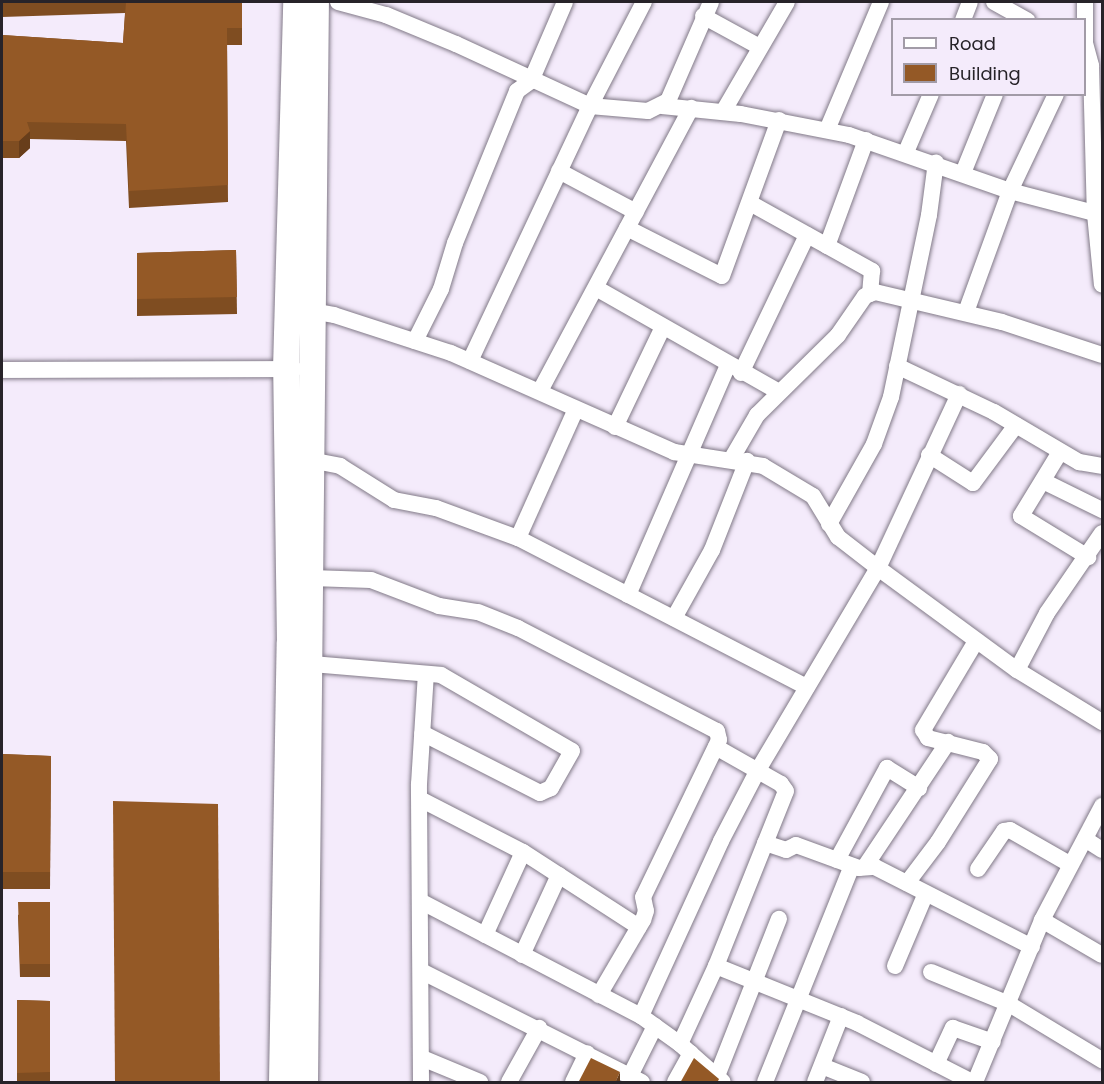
<!DOCTYPE html>
<style>
body{margin:0}
#map{position:relative;width:1104px;height:1084px;overflow:hidden;background:#f4ebfb;font-family:Poppins,sans-serif}
div>[style]{position:absolute}
.roads{filter:drop-shadow(0 0 2px #817987) drop-shadow(0 0 2px #817987)}
.minor>*{height:16px;margin:-8px;padding:0 8px;transform-origin:8px;border-radius:8px;background:#fff}
.primary>*{height:26px;margin:-13px;padding:0 13px;transform-origin:13px;border-radius:13px;background:#fff}
.wall>*{inset:0;background:#7f4d21}
.shaded-wall>*{inset:0;background:#683e1b}
.building>*{inset:0;background:#945926}
span{translate:-50% -50%;white-space:nowrap;text-align:center;line-height:1.15;-webkit-text-stroke:6px #f4ebfb;paint-order:stroke}
.frame{position:absolute;inset:0;border:3px solid #272329;pointer-events:none}
.legend{position:absolute;left:891px;top:18px;width:195px;height:78px;box-sizing:border-box;background:#f4ebfb;border:2px solid #a29ba7;margin:0;padding:8px 10px;list-style:none;font-size:18px;color:#272329}
.legend li{display:flex;align-items:center;gap:12px;height:30px}
.legend b{width:30px;border:2px solid #a29ba7}
</style>
<div id="map">
<div class="roads">
<div class="minor">
<div style="left:338px;top:2px;width:50px;rotate:15.2deg"></div>
<div style="left:386px;top:15px;width:76px;rotate:22.5deg"></div>
<div style="left:456px;top:44px;width:148px;rotate:24.8deg"></div>
<div style="left:590px;top:106px;width:58px;rotate:4.9deg"></div>
<div style="left:648px;top:111px;width:22px;rotate:-27deg"></div>
<div style="left:668px;top:101px;width:108px;rotate:-66.5deg"></div>
<div style="left:994px;top:2px;width:38px;rotate:29deg"></div>
<div style="left:1085px;top:2px;width:41px;rotate:90deg"></div>
<div style="left:1085px;top:43px;width:24px;rotate:75deg"></div>
<div style="left:1091px;top:66px;width:148px;rotate:88.5deg"></div>
<div style="left:1095px;top:214px;width:71px;rotate:84.4deg"></div>
<div style="left:703px;top:16px;width:63px;rotate:28.6deg"></div>
<div style="left:963px;top:20px;width:19px;rotate:-69deg"></div>
<div style="left:662px;top:106px;width:79px;rotate:5.8deg"></div>
<div style="left:741px;top:114px;width:110px;rotate:11deg"></div>
<div style="left:849px;top:135px;width:170px;rotate:19.2deg"></div>
<div style="left:1010px;top:191px;width:95px;rotate:14.6deg"></div>
<div style="left:723px;top:112px;width:127px;rotate:-59.8deg"></div>
<div style="left:827px;top:130px;width:139px;rotate:-67.1deg"></div>
<div style="left:906px;top:152px;width:63px;rotate:-66.7deg"></div>
<div style="left:559px;top:171px;width:87px;rotate:28deg"></div>
<div style="left:963px;top:173px;width:85px;rotate:-67.9deg"></div>
<div style="left:750px;top:203px;width:140px;rotate:29.1deg"></div>
<div style="left:872px;top:271px;width:23px;rotate:95deg"></div>
<div style="left:627px;top:228px;width:106px;rotate:26.8deg"></div>
<div style="left:722px;top:276px;width:166px;rotate:-69.9deg"></div>
<div style="left:827px;top:246px;width:113px;rotate:-69.8deg"></div>
<div style="left:596px;top:288px;width:210px;rotate:29.6deg"></div>
<div style="left:311px;top:311px;width:23px;rotate:10deg"></div>
<div style="left:334px;top:315px;width:123px;rotate:18deg"></div>
<div style="left:451px;top:353px;width:244px;rotate:23.9deg"></div>
<div style="left:674px;top:452px;width:90px;rotate:8.9deg"></div>
<div style="left:763px;top:466px;width:58px;rotate:31deg"></div>
<div style="left:813px;top:496px;width:48px;rotate:58.6deg"></div>
<div style="left:838px;top:537px;width:51px;rotate:37.8deg"></div>
<div style="left:878px;top:568px;width:172px;rotate:36.3deg"></div>
<div style="left:1017px;top:670px;width:100px;rotate:31.5deg"></div>
<div style="left:966px;top:312px;width:129px;rotate:-70deg"></div>
<div style="left:1010px;top:191px;width:107px;rotate:-64.6deg"></div>
<div style="left:415px;top:341px;width:58px;rotate:-63.4deg"></div>
<div style="left:441px;top:289px;width:48px;rotate:-73.1deg"></div>
<div style="left:455px;top:243px;width:164px;rotate:-67.8deg"></div>
<div style="left:517px;top:91px;width:17px;rotate:-36deg"></div>
<div style="left:531px;top:81px;width:86px;rotate:-66.7deg"></div>
<div style="left:470px;top:361px;width:282px;rotate:-64.8deg"></div>
<div style="left:590px;top:106px;width:117px;rotate:-62.6deg"></div>
<div style="left:897px;top:366px;width:107px;rotate:25.4deg"></div>
<div style="left:994px;top:412px;width:99px;rotate:30.5deg"></div>
<div style="left:1079px;top:462px;width:23px;rotate:10deg"></div>
<div style="left:2px;top:370px;width:292px;rotate:-0.2deg"></div>
<div style="left:741px;top:373px;width:153px;rotate:-64.4deg"></div>
<div style="left:540px;top:391px;width:321px;rotate:-61.9deg"></div>
<div style="left:615px;top:427px;width:109px;rotate:-64.4deg"></div>
<div style="left:1060px;top:452px;width:75px;rotate:121.4deg"></div>
<div style="left:1021px;top:516px;width:79px;rotate:31.5deg"></div>
<div style="left:929px;top:455px;width:52px;rotate:32.5deg"></div>
<div style="left:973px;top:483px;width:72px;rotate:-53.4deg"></div>
<div style="left:732px;top:458px;width:50px;rotate:-59.8deg"></div>
<div style="left:757px;top:415px;width:114px;rotate:-44.6deg"></div>
<div style="left:838px;top:335px;width:47px;rotate:-55.3deg"></div>
<div style="left:865px;top:296px;width:11px;rotate:-22deg"></div>
<div style="left:875px;top:292px;width:130px;rotate:13.3deg"></div>
<div style="left:1002px;top:322px;width:105px;rotate:18.3deg"></div>
<div style="left:310px;top:460px;width:31px;rotate:11deg"></div>
<div style="left:340px;top:466px;width:64px;rotate:32.2deg"></div>
<div style="left:394px;top:500px;width:43px;rotate:10.8deg"></div>
<div style="left:436px;top:508px;width:87px;rotate:20.1deg"></div>
<div style="left:518px;top:538px;width:325px;rotate:27.3deg"></div>
<div style="left:1043px;top:481px;width:66px;rotate:26.2deg"></div>
<div style="left:829px;top:524px;width:92px;rotate:-60.6deg"></div>
<div style="left:874px;top:444px;width:50px;rotate:-70.1deg"></div>
<div style="left:891px;top:397px;width:186px;rotate:-78.2deg"></div>
<div style="left:929px;top:215px;width:53px;rotate:-82.5deg"></div>
<div style="left:518px;top:538px;width:141px;rotate:-65.8deg"></div>
<div style="left:311px;top:578px;width:60px;rotate:1.9deg"></div>
<div style="left:371px;top:580px;width:73px;rotate:20.9deg"></div>
<div style="left:439px;top:606px;width:39px;rotate:9deg"></div>
<div style="left:478px;top:612px;width:43px;rotate:21.8deg"></div>
<div style="left:518px;top:628px;width:224px;rotate:27.4deg"></div>
<div style="left:717px;top:731px;width:9px;rotate:77deg"></div>
<div style="left:719px;top:740px;width:174px;rotate:115.8deg"></div>
<div style="left:643px;top:897px;width:14px;rotate:78deg"></div>
<div style="left:646px;top:911px;width:9px;rotate:108deg"></div>
<div style="left:643px;top:920px;width:87px;rotate:120.4deg"></div>
<div style="left:628px;top:595px;width:251px;rotate:-66.5deg"></div>
<div style="left:674px;top:618px;width:78px;rotate:-60.8deg"></div>
<div style="left:712px;top:550px;width:96px;rotate:-68.5deg"></div>
<div style="left:311px;top:664px;width:130px;rotate:4.8deg"></div>
<div style="left:441px;top:675px;width:151px;rotate:30.1deg"></div>
<div style="left:572px;top:751px;width:43px;rotate:119.6deg"></div>
<div style="left:551px;top:788px;width:12px;rotate:156deg"></div>
<div style="left:540px;top:793px;width:132px;rotate:-153deg"></div>
<div style="left:1017px;top:670px;width:64px;rotate:-62.2deg"></div>
<div style="left:1047px;top:613px;width:97px;rotate:-55.5deg"></div>
<div style="left:420px;top:799px;width:116px;rotate:27.2deg"></div>
<div style="left:523px;top:852px;width:138px;rotate:32.9deg"></div>
<div style="left:1085px;top:839px;width:20px;rotate:33deg"></div>
<div style="left:765px;top:843px;width:22px;rotate:18deg"></div>
<div style="left:786px;top:850px;width:11px;rotate:-27deg"></div>
<div style="left:796px;top:845px;width:67px;rotate:20.1deg"></div>
<div style="left:859px;top:868px;width:16px;rotate:-4deg"></div>
<div style="left:875px;top:867px;width:176px;rotate:27deg"></div>
<div style="left:837px;top:860px;width:105px;rotate:-61.5deg"></div>
<div style="left:887px;top:768px;width:38px;rotate:32deg"></div>
<div style="left:866px;top:865px;width:148px;rotate:-56.3deg"></div>
<div style="left:978px;top:869px;width:46px;rotate:-55.6deg"></div>
<div style="left:1004px;top:831px;width:6px;rotate:-9deg"></div>
<div style="left:1010px;top:830px;width:70px;rotate:29.8deg"></div>
<div style="left:907px;top:883px;width:51px;rotate:-52.9deg"></div>
<div style="left:938px;top:842px;width:98px;rotate:-57.9deg"></div>
<div style="left:990px;top:759px;width:10px;rotate:-135deg"></div>
<div style="left:983px;top:752px;width:57px;rotate:-165.7deg"></div>
<div style="left:928px;top:738px;width:9px;rotate:-122deg"></div>
<div style="left:923px;top:730px;width:104px;rotate:-59.2deg"></div>
<div style="left:422px;top:902px;width:247px;rotate:27.5deg"></div>
<div style="left:641px;top:1016px;width:48px;rotate:35.7deg"></div>
<div style="left:680px;top:1044px;width:57px;rotate:41.5deg"></div>
<div style="left:1042px;top:920px;width:69px;rotate:30.3deg"></div>
<div style="left:485px;top:935px;width:91px;rotate:-65.4deg"></div>
<div style="left:522px;top:955px;width:88px;rotate:-65.2deg"></div>
<div style="left:716px;top:966px;width:152px;rotate:22deg"></div>
<div style="left:857px;top:1023px;width:129px;rotate:27.2deg"></div>
<div style="left:895px;top:966px;width:79px;rotate:-67deg"></div>
<div style="left:423px;top:972px;width:245px;rotate:26.7deg"></div>
<div style="left:931px;top:972px;width:84px;rotate:22.3deg"></div>
<div style="left:1009px;top:1004px;width:109px;rotate:31.1deg"></div>
<div style="left:641px;top:1016px;width:192px;rotate:-65.4deg"></div>
<div style="left:721px;top:841px;width:80px;rotate:-62.5deg"></div>
<div style="left:758px;top:770px;width:235px;rotate:-59.3deg"></div>
<div style="left:878px;top:568px;width:192px;rotate:-65deg"></div>
<div style="left:680px;top:1044px;width:86px;rotate:-65.2deg"></div>
<div style="left:716px;top:966px;width:188px;rotate:-68.2deg"></div>
<div style="left:786px;top:791px;width:9px;rotate:-126deg"></div>
<div style="left:781px;top:784px;width:75px;rotate:-150.4deg"></div>
<div style="left:422px;top:1058px;width:63px;rotate:22.5deg"></div>
<div style="left:936px;top:1064px;width:40px;rotate:-65deg"></div>
<div style="left:953px;top:1028px;width:42px;rotate:19.3deg"></div>
<div style="left:822px;top:1066px;width:43px;rotate:21.8deg"></div>
<div style="left:630px;top:1076px;width:56px;rotate:-63.4deg"></div>
<div style="left:717px;top:1076px;width:169px;rotate:-68.5deg"></div>
<div style="left:421px;top:1082px;width:298px;rotate:-90.4deg"></div>
<div style="left:419px;top:784px;width:110px;rotate:-86.4deg"></div>
<div style="left:509px;top:1082px;width:62px;rotate:-60.9deg"></div>
<div style="left:573px;top:1082px;width:32px;rotate:-64deg"></div>
<div style="left:675px;top:1082px;width:33px;rotate:-61deg"></div>
<div style="left:765px;top:1082px;width:233px;rotate:-68.1deg"></div>
<div style="left:815px;top:1082px;width:71px;rotate:-68.5deg"></div>
<div style="left:975px;top:1082px;width:175px;rotate:-67.5deg"></div>
<div style="left:1042px;top:920px;width:129px;rotate:-62.2deg"></div>
</div>
<div class="primary">
<div style="left:282px;top:1082px;width:439px;rotate:-89deg"></div>
<div style="left:290px;top:643px;width:274px;rotate:-90.8deg"></div>
<div style="left:286px;top:369px;width:367px;rotate:-88.4deg"></div>
<div style="left:305px;top:1082px;width:1080px;rotate:-89.42deg"></div>
</div>
</div>
<div class="wall">
<div style="clip-path:polygon(2px 2px,242px 2px,242px 45px,227px 45px,228px 202px,129px 208px,126px 141px,30px 139px,30px 148px,19px 158px,2px 158px,2px 35px,123px 43px,125px 13px,2px 17px)"></div>
<div style="clip-path:polygon(236px 250px,237px 314px,137px 316px,137px 253px)"></div>
<div style="clip-path:polygon(2px 754px,51px 756px,50px 889px,2px 889px)"></div>
<div style="clip-path:polygon(50px 902px,50px 977px,20px 977px,18px 915px)"></div>
<div style="clip-path:polygon(17px 1000px,50px 1001px,50px 1083px,17px 1083px)"></div>
</div>
<div class="shaded-wall">
<div style="clip-path:polygon(30px 131px,30px 148px,19px 158px,19px 141px)"></div>
<div style="clip-path:polygon(620px 1072px,620px 1083px,615px 1083px)"></div>
</div>
<div class="building">
<div style="clip-path:polygon(126px 2px,242px 2px,242px 28px,227px 28px,228px 185px,129px 191px,126px 124px,27px 122px,30px 131px,19px 141px,2px 141px,2px 35px,123px 43px)"></div>
<div style="clip-path:polygon(236px 250px,237px 297px,137px 299px,137px 253px)"></div>
<div style="clip-path:polygon(2px 754px,51px 756px,50px 872px,2px 872px)"></div>
<div style="clip-path:polygon(113px 801px,218px 804px,220px 1083px,115px 1083px)"></div>
<div style="clip-path:polygon(18px 902px,50px 902px,50px 964px,20px 964px)"></div>
<div style="clip-path:polygon(17px 1000px,50px 1001px,50px 1072px,17px 1073px)"></div>
<div style="clip-path:polygon(591px 1058px,620px 1072px,615px 1083px,578px 1083px)"></div>
<div style="clip-path:polygon(694px 1058px,719px 1079px,717px 1083px,680px 1083px)"></div>
</div>
<div class="frame"></div>
<ul class="legend">
<li><b style="height:8px;background:#fff"></b>Road</li>
<li><b style="height:16px;background:#945926"></b>Building</li>
</ul>
</div>
